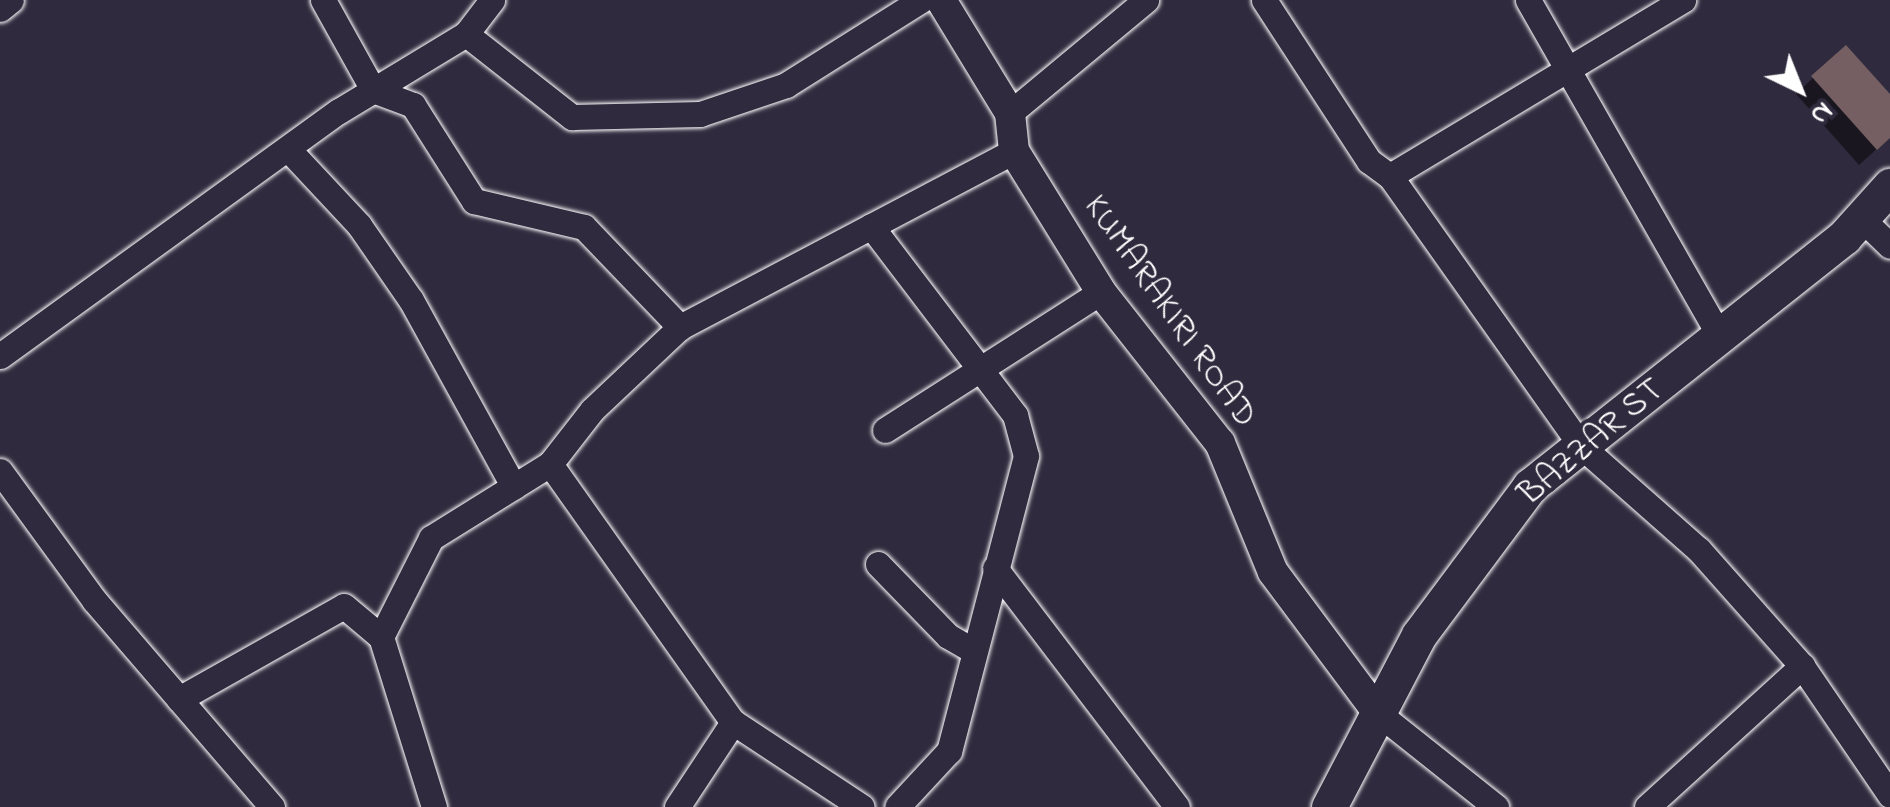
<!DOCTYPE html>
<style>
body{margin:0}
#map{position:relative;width:1890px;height:807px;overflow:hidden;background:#2f2a3d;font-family:"Indie Flower",sans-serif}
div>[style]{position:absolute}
.shadow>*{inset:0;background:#0007}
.building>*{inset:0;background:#755f62}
.roads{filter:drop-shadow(0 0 2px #fff) drop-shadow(0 0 2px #fff)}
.minor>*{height:25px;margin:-12.5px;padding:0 12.5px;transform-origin:12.5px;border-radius:12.5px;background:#2f2a3d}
.tertiary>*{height:30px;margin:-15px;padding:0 15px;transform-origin:15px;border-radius:15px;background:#2f2a3d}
.secondary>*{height:35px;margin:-17.5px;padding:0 17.5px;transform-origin:17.5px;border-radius:17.5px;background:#2f2a3d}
span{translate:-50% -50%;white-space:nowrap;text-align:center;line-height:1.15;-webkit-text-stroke:8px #2f2a3d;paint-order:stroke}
.street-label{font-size:35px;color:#fff}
.north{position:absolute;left:1750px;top:40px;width:100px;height:100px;-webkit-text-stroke:8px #2f2a3d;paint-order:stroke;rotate:137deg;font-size:28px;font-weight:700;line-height:40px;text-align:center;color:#fff}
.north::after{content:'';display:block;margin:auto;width:35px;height:45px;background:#fff;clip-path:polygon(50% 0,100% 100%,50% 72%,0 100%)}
</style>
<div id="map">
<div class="shadow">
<div style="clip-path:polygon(1813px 78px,1890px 98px,1890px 137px,1859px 165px,1796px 94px)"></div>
</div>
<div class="building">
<div style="clip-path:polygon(1846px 45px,1890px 94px,1890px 138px,1877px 150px,1811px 76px)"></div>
</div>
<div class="roads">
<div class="minor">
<div style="left:323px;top:0;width:103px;rotate:60.9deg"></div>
<div style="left:373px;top:90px;width:43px;rotate:20.6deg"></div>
<div style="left:413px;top:105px;width:114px;rotate:57.6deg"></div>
<div style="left:474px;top:201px;width:113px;rotate:13.3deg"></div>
<div style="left:584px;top:227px;width:139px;rotate:46.2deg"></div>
<div style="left:1264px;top:0;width:192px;rotate:56.9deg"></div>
<div style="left:1369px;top:161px;width:26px;rotate:36deg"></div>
<div style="left:1390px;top:176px;width:331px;rotate:54.7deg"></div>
<div style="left:1581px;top:446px;width:157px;rotate:41.4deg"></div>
<div style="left:1699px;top:550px;width:155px;rotate:48.4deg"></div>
<div style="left:1802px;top:666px;width:156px;rotate:55.7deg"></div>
<div style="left:1528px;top:0;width:387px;rotate:60.3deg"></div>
<div style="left:0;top:9px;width:14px;rotate:-39deg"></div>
<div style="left:466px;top:34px;width:135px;rotate:38.1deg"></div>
<div style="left:572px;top:117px;width:128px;rotate:-1.3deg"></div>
<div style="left:700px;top:114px;width:91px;rotate:-18.6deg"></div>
<div style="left:786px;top:85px;width:160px;rotate:-32.2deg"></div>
<div style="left:1010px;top:113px;width:177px;rotate:-39.7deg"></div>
<div style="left:288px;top:149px;width:104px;rotate:46.9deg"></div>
<div style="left:359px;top:225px;width:91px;rotate:55.3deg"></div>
<div style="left:411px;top:300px;width:213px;rotate:61.2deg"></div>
<div style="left:1390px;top:176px;width:342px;rotate:-31deg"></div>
<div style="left:1861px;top:218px;width:40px;rotate:44deg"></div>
<div style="left:871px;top:226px;width:238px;rotate:52.7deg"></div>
<div style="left:1015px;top:415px;width:42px;rotate:75deg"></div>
<div style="left:1026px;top:456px;width:305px;rotate:104.6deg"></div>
<div style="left:949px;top:751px;width:76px;rotate:132.9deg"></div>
<div style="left:0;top:356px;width:418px;rotate:-35.9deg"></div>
<div style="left:339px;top:111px;width:149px;rotate:-31.2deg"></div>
<div style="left:466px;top:34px;width:43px;rotate:-52.6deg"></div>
<div style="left:885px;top:430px;width:256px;rotate:-32.6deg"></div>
<div style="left:550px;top:464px;width:68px;rotate:-52.1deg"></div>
<div style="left:592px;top:410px;width:121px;rotate:-43.3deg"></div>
<div style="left:680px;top:327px;width:378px;rotate:-27.8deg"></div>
<div style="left:0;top:471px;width:160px;rotate:53.9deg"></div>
<div style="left:94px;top:600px;width:273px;rotate:49.3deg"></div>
<div style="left:878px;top:564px;width:100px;rotate:45.8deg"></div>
<div style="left:948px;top:636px;width:28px;rotate:30deg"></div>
<div style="left:995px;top:568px;width:300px;rotate:52.7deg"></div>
<div style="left:179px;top:699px;width:189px;rotate:-29.4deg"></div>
<div style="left:344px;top:606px;width:48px;rotate:40deg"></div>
<div style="left:1378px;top:713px;width:151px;rotate:38.5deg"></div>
<div style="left:434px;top:807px;width:178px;rotate:-107.3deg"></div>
<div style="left:381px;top:637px;width:111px;rotate:-63.2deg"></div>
<div style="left:431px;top:538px;width:140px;rotate:-31.9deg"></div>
<div style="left:550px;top:464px;width:316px;rotate:54.7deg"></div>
<div style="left:733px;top:722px;width:154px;rotate:33.4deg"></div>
<div style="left:677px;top:807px;width:102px;rotate:-56.6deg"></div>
<div style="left:1647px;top:807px;width:210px;rotate:-42.3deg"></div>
</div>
<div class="tertiary">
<div style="left:941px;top:0;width:132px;rotate:58.6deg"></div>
<div style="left:1010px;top:113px;width:38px;rotate:84deg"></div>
<div style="left:1014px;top:151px;width:166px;rotate:58.3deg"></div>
<div style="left:1101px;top:292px;width:192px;rotate:51.8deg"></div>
<div style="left:1220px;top:443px;width:139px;rotate:67.7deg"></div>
<div style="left:1273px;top:572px;width:176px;rotate:53.3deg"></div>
</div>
<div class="secondary">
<div style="left:1329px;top:807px;width:194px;rotate:-62.4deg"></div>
<div style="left:1419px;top:635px;width:186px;rotate:-53.3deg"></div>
<div style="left:1530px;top:486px;width:401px;rotate:-38.4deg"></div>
<div style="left:1844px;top:237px;width:69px;rotate:-48deg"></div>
</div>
</div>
<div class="street-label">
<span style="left:1169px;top:312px;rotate:55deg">KUMARAKIRI ROAD</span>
<span style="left:1592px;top:443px;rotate:-40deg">BAZZAR ST</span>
</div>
<div class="north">N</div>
</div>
